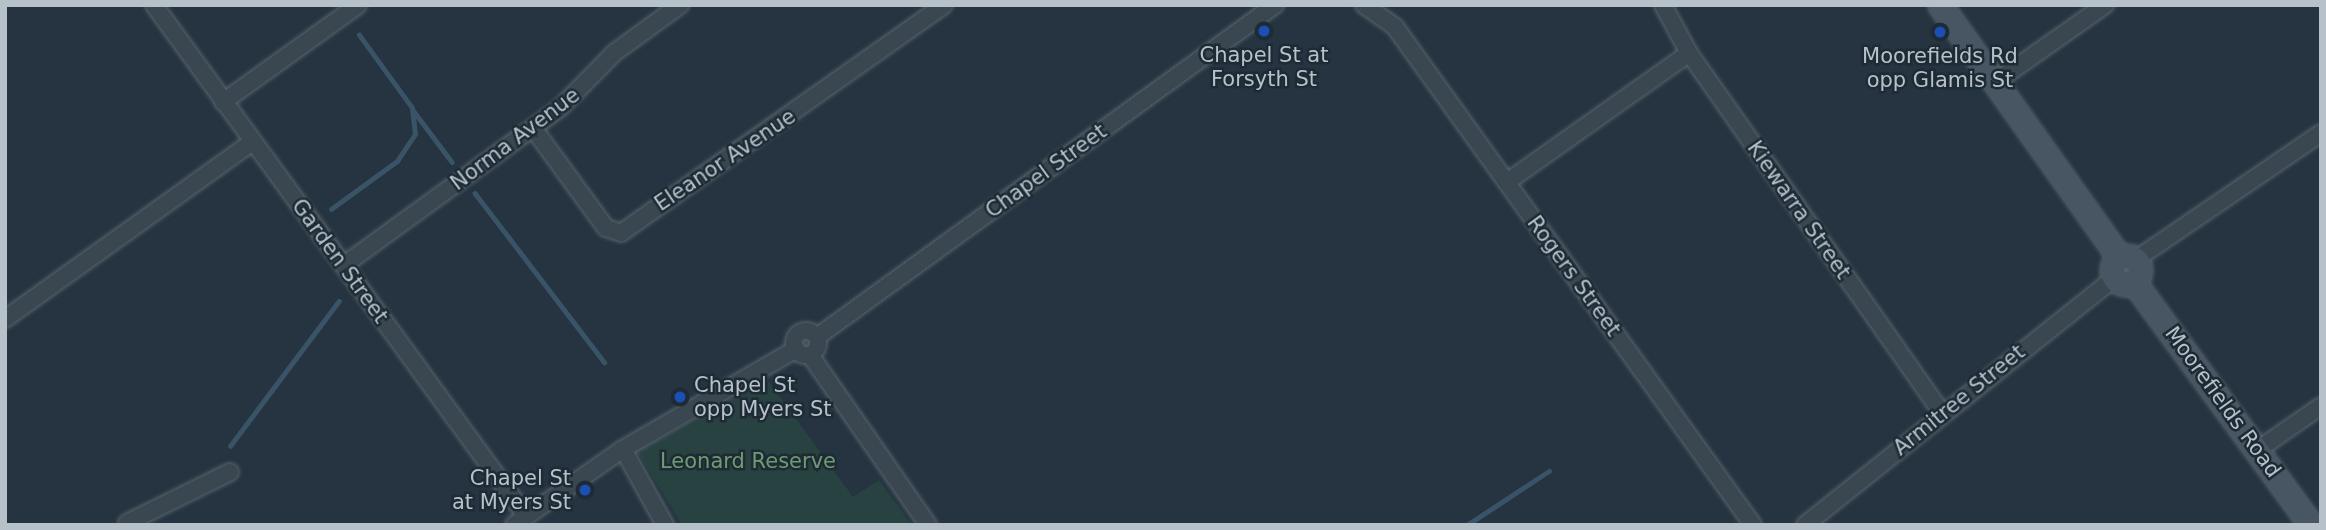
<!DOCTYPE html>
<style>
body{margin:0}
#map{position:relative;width:2326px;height:530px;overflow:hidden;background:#253440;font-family:"DejaVu Sans",sans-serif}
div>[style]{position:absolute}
.green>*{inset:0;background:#284141}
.stream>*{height:4.5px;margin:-2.25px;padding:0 2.25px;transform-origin:2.25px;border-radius:2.25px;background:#395367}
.roads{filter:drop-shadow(0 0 2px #57646d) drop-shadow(0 0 2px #57646d)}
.minor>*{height:16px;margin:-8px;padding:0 8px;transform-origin:8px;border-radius:8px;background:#3a4650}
.minor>.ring{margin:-8px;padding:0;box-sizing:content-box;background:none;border:16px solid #3a4650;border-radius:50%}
.secondary>*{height:23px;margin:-11.5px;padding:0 11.5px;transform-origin:11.5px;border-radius:11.5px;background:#485563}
.secondary>.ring{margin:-11.5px;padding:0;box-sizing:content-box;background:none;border:23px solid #485563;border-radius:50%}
.dots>*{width:19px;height:19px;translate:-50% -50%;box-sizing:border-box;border:4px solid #1e2b35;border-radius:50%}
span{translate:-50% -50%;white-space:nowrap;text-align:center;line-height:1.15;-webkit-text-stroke:5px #1e2b35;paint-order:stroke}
.poi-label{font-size:21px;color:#b6c1ca}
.left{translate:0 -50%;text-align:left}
.right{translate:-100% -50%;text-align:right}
.street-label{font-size:21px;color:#b6c1ca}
.park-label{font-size:21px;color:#6d9b72}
.frame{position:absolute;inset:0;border:7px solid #b6c1ca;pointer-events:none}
</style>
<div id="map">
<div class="green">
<div style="clip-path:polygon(767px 379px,853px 497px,879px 480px,912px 525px,682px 525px,637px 451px)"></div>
</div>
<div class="stream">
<div style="left:413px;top:110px;width:65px;rotate:53.1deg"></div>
<div style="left:475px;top:193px;width:213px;rotate:52.6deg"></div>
<div style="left:331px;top:209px;width:82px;rotate:-36deg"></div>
<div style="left:397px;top:161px;width:32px;rotate:-56deg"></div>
<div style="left:415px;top:134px;width:26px;rotate:-97deg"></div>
<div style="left:412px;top:108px;width:90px;rotate:-126deg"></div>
<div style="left:230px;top:446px;width:181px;rotate:-53.1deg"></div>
<div style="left:1467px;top:525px;width:98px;rotate:-33.4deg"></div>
</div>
<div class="roads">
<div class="minor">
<div style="left:154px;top:5px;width:632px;rotate:53.95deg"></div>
<div style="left:1364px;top:5px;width:38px;rotate:35deg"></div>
<div style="left:1395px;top:27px;width:613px;rotate:54.29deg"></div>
<div style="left:1663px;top:5px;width:55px;rotate:61.6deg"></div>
<div style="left:1689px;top:53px;width:438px;rotate:54.9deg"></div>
<div style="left:1994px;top:83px;width:136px;rotate:-35.1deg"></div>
<div style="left:223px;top:102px;width:166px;rotate:-35.7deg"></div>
<div style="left:533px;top:128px;width:124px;rotate:53.9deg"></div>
<div style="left:606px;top:228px;width:16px;rotate:18deg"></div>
<div style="left:621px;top:233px;width:395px;rotate:-35.2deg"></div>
<div style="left:1507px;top:182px;width:223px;rotate:-35.3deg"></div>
<div style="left:2135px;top:260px;width:225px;rotate:-34.3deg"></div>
<div style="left:344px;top:265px;width:267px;rotate:-36deg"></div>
<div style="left:560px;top:108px;width:77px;rotate:-45.5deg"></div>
<div style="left:614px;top:53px;width:82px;rotate:-36deg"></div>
<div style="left:5px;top:319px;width:304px;rotate:-35.6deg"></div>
<div class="ring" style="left:794px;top:331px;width:8px;height:8px"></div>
<div style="left:817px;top:337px;width:566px;rotate:-35.94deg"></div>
<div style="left:810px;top:355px;width:207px;rotate:55.2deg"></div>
<div style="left:623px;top:449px;width:87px;rotate:61.1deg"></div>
<div style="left:2259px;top:449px;width:75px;rotate:-34.7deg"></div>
<div style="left:127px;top:523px;width:115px;rotate:-26.3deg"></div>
<div style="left:514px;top:525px;width:133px;rotate:-34.9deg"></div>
<div style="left:623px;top:449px;width:200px;rotate:-30deg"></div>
<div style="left:1805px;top:525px;width:396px;rotate:-38.6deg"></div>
</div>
<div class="secondary">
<div style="left:1940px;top:5px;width:309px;rotate:54.6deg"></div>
<div class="ring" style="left:2112px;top:256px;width:5px;height:5px"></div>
<div style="left:2133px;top:281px;width:302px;rotate:53.9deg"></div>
</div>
</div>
<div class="dots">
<div style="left:1264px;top:31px;background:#1a4fb4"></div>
<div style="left:1940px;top:32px;background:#1a4fb4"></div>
<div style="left:680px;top:397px;background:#1a4fb4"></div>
<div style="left:585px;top:490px;background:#1a4fb4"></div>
</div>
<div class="poi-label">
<span style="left:1264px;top:67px">Chapel St at<br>Forsyth St</span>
<span style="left:1940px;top:68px">Moorefields Rd<br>opp Glamis St</span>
<span class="left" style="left:694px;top:397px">Chapel St<br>opp Myers St</span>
<span class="right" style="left:571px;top:490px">Chapel St<br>at Myers St</span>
</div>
<div class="street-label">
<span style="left:515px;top:139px;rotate:-37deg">Norma Avenue</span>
<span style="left:725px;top:160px;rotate:-34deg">Eleanor Avenue</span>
<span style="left:1046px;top:171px;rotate:-36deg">Chapel Street</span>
<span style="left:1799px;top:210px;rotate:55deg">Kiewarra Street</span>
<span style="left:340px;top:261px;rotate:54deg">Garden Street</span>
<span style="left:1574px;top:276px;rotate:54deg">Rogers Street</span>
<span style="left:1959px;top:400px;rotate:-39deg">Armitree Street</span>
<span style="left:2223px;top:402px;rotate:54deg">Moorefields Road</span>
</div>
<div class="park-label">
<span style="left:748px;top:461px">Leonard Reserve</span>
</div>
<div class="frame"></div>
</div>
